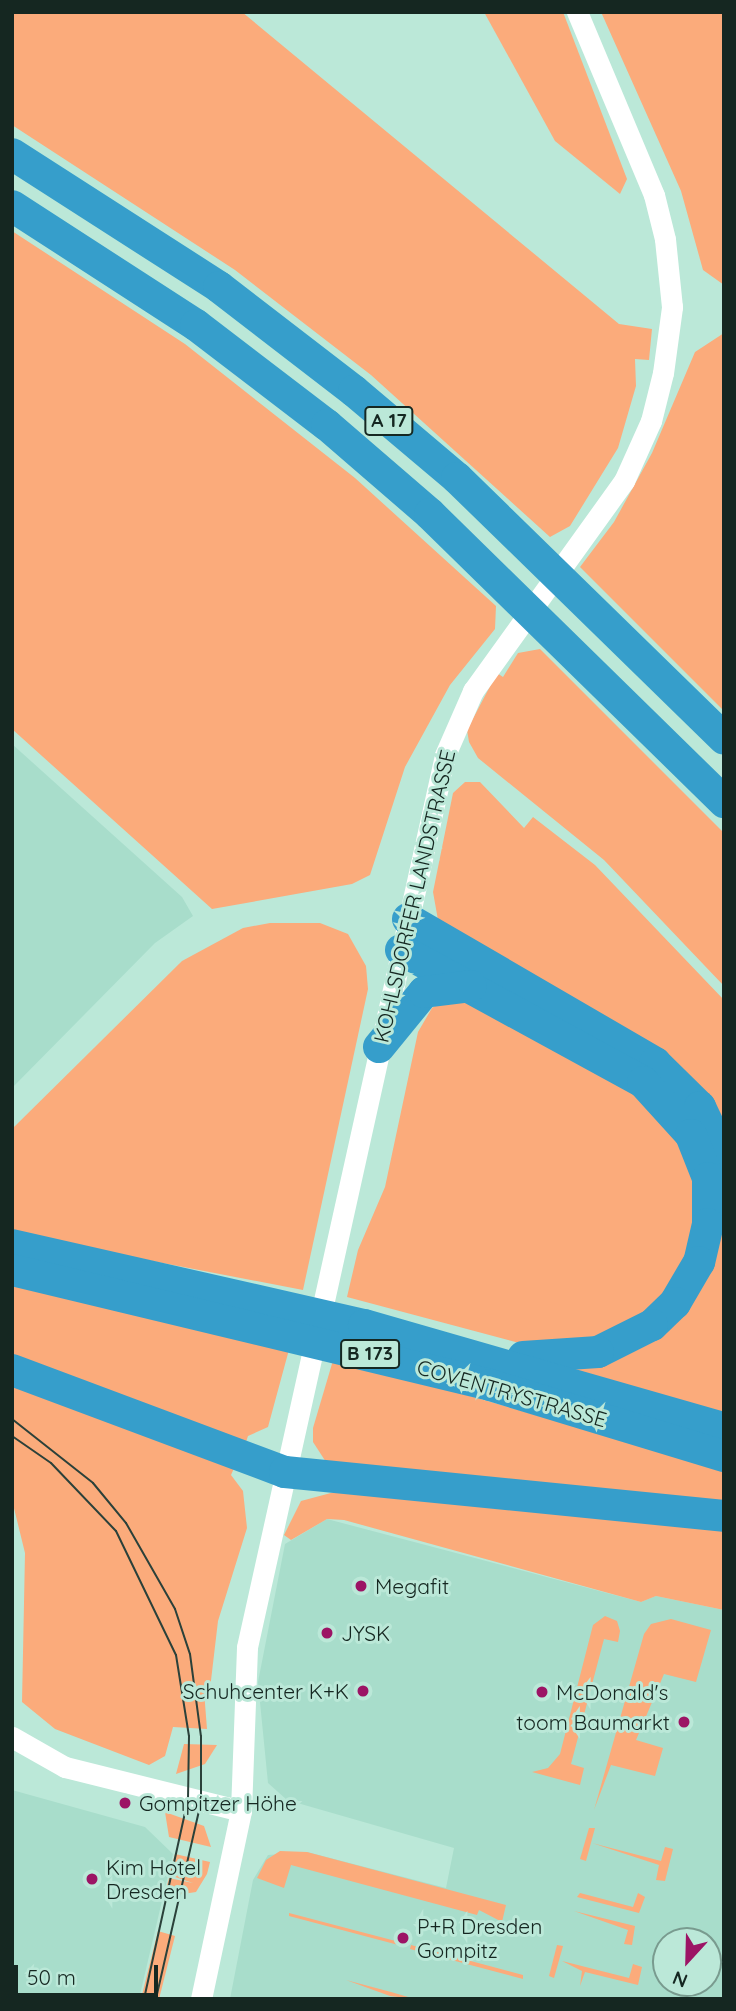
<!DOCTYPE html>
<meta charset="utf-8">
<style>
body{margin:0}
#map{position:relative;width:736px;height:2011px;overflow:hidden;background:#bbe8d8;font-family:Quicksand,sans-serif}
div>[style]{position:absolute}
.built>*{inset:0;background:#a8ddcb}
.green>*{inset:0;background:#fbab7b}
.minor>*{height:21px;margin:-10.5px;padding:0 10.5px;transform-origin:10.5px;border-radius:10.5px;background:#fff}
.highway>*{height:32px;margin:-16px;padding:0 16px;transform-origin:16px;border-radius:16px;background:#369ecb}
.tram>*{height:2px;margin:-1px;padding:0 1px;transform-origin:1px;border-radius:1px;background:#2b413a}
.dots>*{width:19px;height:19px;translate:-50% -50%;box-sizing:border-box;border:4px solid #bbe8d8;border-radius:50%}
span{translate:-50% -50%;white-space:nowrap;text-align:center;line-height:1.15;-webkit-text-stroke:6px #bbe8d8;paint-order:stroke}
.shield-label span{padding:2px 5px;background:#bbe8d8;border:2px solid;border-radius:5px;-webkit-text-stroke-width:0}
.shield-label{font-size:19px;color:#152721;font-weight:700}
.street-label{font-size:21px;color:#152721}
.poi-label{font-size:21px;color:#152721}
.left{translate:0 -50%;text-align:left}
.right{translate:-100% -50%;text-align:right}
.frame{position:absolute;inset:0;border:14px solid #152721;pointer-events:none}
.north{position:absolute;left:652px;top:1927px;width:70px;height:70px;box-sizing:border-box;background:#bbe8d8;border:2px solid #799b8f;border-radius:50%;rotate:202deg;font-size:19px;font-weight:700;line-height:28px;text-align:center;color:#152721}
.north::after{content:'';display:block;margin:auto;width:24px;height:32px;background:#9c1465;clip-path:polygon(50% 0,100% 100%,50% 72%,0 100%)}
.scale{position:absolute;left:14px;top:1965px;width:144px;height:32px;box-sizing:border-box;border:4px solid #152721;border-top:0;padding-left:9px;font-size:21px;line-height:24px;white-space:nowrap;color:#152721;-webkit-text-stroke:5px #bbe8d8;paint-order:stroke}
</style>
<div id="map">
<div class="built">
<div style="clip-path:polygon(12px 744px,182px 897px,193px 916px,155px 943px,12px 1088px)"></div>
<div style="clip-path:polygon(evenodd,327px 1519px,641px 1602px,656px 1596px,724px 1610px,724px 1999px,230px 1999px,253px 1880px,268px 1855px,307px 1852px,446px 1888px,454px 1848px,287px 1800px,268px 1783px,258px 1682px,285px 1544px,327px 1519px,666px 1941px,708px 1941px,708px 1983px,666px 1983px,666px 1941px)"></div>
<div style="clip-path:polygon(12px 1790px,145px 1827px,173px 1854px,139px 1999px,12px 1999px)"></div>
</div>
<div class="green">
<div style="clip-path:polygon(12px 12px,242px 12px,619px 324px,652px 329px,649px 360px,635px 359px,636px 386px,618px 448px,570px 526px,550px 537px,371px 375px,235px 270px,12px 125px)"></div>
<div style="clip-path:polygon(484px 12px,563px 12px,627px 179px,620px 194px,555px 141px)"></div>
<div style="clip-path:polygon(601px 12px,724px 12px,724px 285px,703px 270px,681px 191px)"></div>
<div style="clip-path:polygon(12px 231px,185px 344px,355px 478px,496px 606px,495px 629px,450px 685px,405px 767px,370px 875px,352px 884px,212px 909px,12px 729px)"></div>
<div style="clip-path:polygon(724px 333px,724px 711px,580px 567px,614px 522px,652px 453px,695px 352px)"></div>
<div style="clip-path:polygon(540px 649px,724px 833px,724px 986px,604px 860px,478px 758px,469px 742px,467px 730px,497px 673px,503px 677px,518px 653px)"></div>
<div style="clip-path:polygon(465px 782px,480px 782px,524px 828px,533px 817px,595px 865px,724px 1000px,724px 1124px,438px 920px,433px 892px,453px 793px)"></div>
<div style="clip-path:polygon(270px 923px,320px 923px,348px 934px,366px 966px,368px 989px,303px 1290px,12px 1234px,12px 1129px,182px 961px,243px 928px)"></div>
<div style="clip-path:polygon(450px 959px,634px 1058px,671px 1088px,702px 1127px,724px 1190px,724px 1420px,563px 1369px,652px 1333px,694px 1287px,712px 1246px,716px 1199px,696px 1131px,667px 1092px,631px 1064px,447px 964px)"></div>
<div style="clip-path:polygon(456px 992px,638px 1088px,692px 1162px,696px 1238px,667px 1298px,601px 1340px,523px 1344px,347px 1297px,358px 1250px,385px 1187px,418px 1032px,432px 1008px)"></div>
<div style="clip-path:polygon(12px 1284px,290px 1346px,268px 1427px,248px 1436px,245px 1445px,12px 1361px)"></div>
<div style="clip-path:polygon(334px 1357px,724px 1469px,724px 1509px,326px 1462px,313px 1442px,313px 1428px)"></div>
<div style="clip-path:polygon(12px 1379px,235px 1466px,231px 1475px,243px 1491px,247px 1528px,218px 1621px,210px 1689px,204px 1691px,207px 1729px,173px 1727px,165px 1756px,149px 1765px,55px 1729px,22px 1702px,25px 1553px,12px 1500px)"></div>
<div style="clip-path:polygon(342px 1490px,724px 1525px,724px 1610px,656px 1596px,641px 1602px,344px 1520px,327px 1519px,291px 1540px,284px 1535px,301px 1501px)"></div>
<div style="clip-path:polygon(605px 1616px,617px 1621px,620px 1631px,618px 1642px,604px 1639px,571px 1764px,584px 1768px,580px 1785px,532px 1772px,548px 1768px,560px 1754px,593px 1625px)"></div>
<div style="clip-path:polygon(671px 1619px,711px 1630px,696px 1682px,664px 1674px,636px 1740px,663px 1748px,655px 1776px,611px 1765px,594px 1810px,644px 1634px,651px 1624px)"></div>
<div style="clip-path:polygon(184px 1744px,217px 1745px,205px 1764px,176px 1774px)"></div>
<div style="clip-path:polygon(165px 1812px,204px 1826px,211px 1847px,169px 1837px)"></div>
<div style="clip-path:polygon(589px 1828px,595px 1828px,586px 1861px,580px 1859px)"></div>
<div style="clip-path:polygon(592px 1843px,661px 1861px,665px 1847px,673px 1849px,665px 1881px,656px 1880px,659px 1865px)"></div>
<div style="clip-path:polygon(280px 1851px,307px 1852px,506px 1905px,502px 1922px,479px 1910px,477px 1915px,291px 1865px,284px 1888px,257px 1878px,266px 1860px)"></div>
<div style="clip-path:polygon(175px 1854px,210px 1862px,207px 1874px,196px 1892px,164px 1897px,169px 1878px,193px 1883px,169px 1875px)"></div>
<div style="clip-path:polygon(580px 1893px,633px 1907px,638px 1893px,645px 1897px,639px 1913px,577px 1897px)"></div>
<div style="clip-path:polygon(574px 1911px,635px 1926px,632px 1945px,624px 1944px,628px 1930px)"></div>
<div style="clip-path:polygon(289px 1913px,407px 1944px,406px 1947px,289px 1916px)"></div>
<div style="clip-path:polygon(158px 1931px,175px 1936px,159px 1999px,141px 1999px)"></div>
<div style="clip-path:polygon(411px 1945px,523px 1975px,523px 1979px,410px 1949px)"></div>
<div style="clip-path:polygon(557px 1945px,563px 1946px,554px 1978px,549px 1976px)"></div>
<div style="clip-path:polygon(562px 1961px,629px 1978px,633px 1964px,642px 1967px,638px 1985px,585px 1972px,580px 1986px,582px 1971px)"></div>
<div style="clip-path:polygon(346px 1980px,391px 1992px,415px 1999px,390px 1996px)"></div>
</div>
<div class="minor">
<div style="left:12px;top:1737px;width:61px;rotate:29.5deg"></div>
<div style="left:65px;top:1767px;width:181px;rotate:14deg"></div>
<div style="left:201px;top:1999px;width:192px;rotate:-78deg"></div>
<div style="left:241px;top:1811px;width:164px;rotate:-87.9deg"></div>
<div style="left:247px;top:1647px;width:914px;rotate:-77.48deg"></div>
<div style="left:445px;top:755px;width:70px;rotate:-66.4deg"></div>
<div style="left:473px;top:691px;width:259px;rotate:-54.3deg"></div>
<div style="left:624px;top:481px;width:66px;rotate:-65.8deg"></div>
<div style="left:651px;top:421px;width:49px;rotate:-76deg"></div>
<div style="left:663px;top:373px;width:67px;rotate:-82.2deg"></div>
<div style="left:672px;top:307px;width:68px;rotate:-95.9deg"></div>
<div style="left:665px;top:239px;width:45px;rotate:-104deg"></div>
<div style="left:654px;top:195px;width:199px;rotate:-112.8deg"></div>
</div>
<div class="highway">
<div style="left:12px;top:154px;width:246px;rotate:32.7deg"></div>
<div style="left:219px;top:287px;width:170px;rotate:37.6deg"></div>
<div style="left:354px;top:391px;width:135px;rotate:40.2deg"></div>
<div style="left:457px;top:478px;width:373px;rotate:44.3deg"></div>
<div style="left:12px;top:206px;width:219px;rotate:32.9deg"></div>
<div style="left:196px;top:325px;width:165px;rotate:37.4deg"></div>
<div style="left:327px;top:425px;width:136px;rotate:40.8deg"></div>
<div style="left:430px;top:514px;width:412px;rotate:44.4deg"></div>
<div style="left:408px;top:919px;width:286px;rotate:30.2deg"></div>
<div style="left:655px;top:1063px;width:63px;rotate:44.4deg"></div>
<div style="left:700px;top:1107px;width:56px;rotate:64.8deg"></div>
<div style="left:401px;top:950px;width:276px;rotate:28.6deg"></div>
<div style="left:643px;top:1082px;width:72px;rotate:47.8deg"></div>
<div style="left:691px;top:1135px;width:46px;rotate:68.4deg"></div>
<div style="left:708px;top:1178px;width:46px;rotate:90deg"></div>
<div style="left:708px;top:1224px;width:39px;rotate:103deg"></div>
<div style="left:699px;top:1262px;width:48px;rotate:120.3deg"></div>
<div style="left:675px;top:1303px;width:32px;rotate:136deg"></div>
<div style="left:652px;top:1325px;width:60px;rotate:153.4deg"></div>
<div style="left:598px;top:1352px;width:75px;rotate:176.2deg"></div>
<div style="left:379px;top:1047px;width:71px;rotate:-50.7deg"></div>
<div style="left:424px;top:992px;width:47px;rotate:-7.3deg"></div>
<div style="left:12px;top:1245px;width:361px;rotate:12.8deg"></div>
<div style="left:364px;top:1325px;width:374px;rotate:16deg"></div>
<div style="left:12px;top:1270px;width:492px;rotate:13.5deg"></div>
<div style="left:490px;top:1385px;width:245px;rotate:16.9deg"></div>
<div style="left:12px;top:1370px;width:291px;rotate:20.5deg"></div>
<div style="left:285px;top:1472px;width:441px;rotate:5.7deg"></div>
</div>
<div class="tram">
<div style="left:12px;top:1419px;width:103px;rotate:38.3deg"></div>
<div style="left:93px;top:1483px;width:52px;rotate:50.5deg"></div>
<div style="left:126px;top:1523px;width:99px;rotate:60.3deg"></div>
<div style="left:175px;top:1609px;width:47px;rotate:71.6deg"></div>
<div style="left:190px;top:1654px;width:83px;rotate:82.4deg"></div>
<div style="left:201px;top:1736px;width:66px;rotate:90deg"></div>
<div style="left:201px;top:1802px;width:202px;rotate:102.9deg"></div>
<div style="left:12px;top:1436px;width:47px;rotate:34.7deg"></div>
<div style="left:51px;top:1463px;width:94px;rotate:46.3deg"></div>
<div style="left:116px;top:1531px;width:138px;rotate:64.2deg"></div>
<div style="left:176px;top:1655px;width:82px;rotate:80.9deg"></div>
<div style="left:189px;top:1736px;width:63px;rotate:90.9deg"></div>
<div style="left:188px;top:1799px;width:205px;rotate:102.4deg"></div>
</div>
<div class="dots">
<div style="left:361px;top:1586px;background:#9c1465"></div>
<div style="left:327px;top:1633px;background:#9c1465"></div>
<div style="left:363px;top:1691px;background:#9c1465"></div>
<div style="left:542px;top:1692px;background:#9c1465"></div>
<div style="left:684px;top:1722px;background:#9c1465"></div>
<div style="left:125px;top:1803px;background:#9c1465"></div>
<div style="left:92px;top:1879px;background:#9c1465"></div>
<div style="left:403px;top:1938px;background:#9c1465"></div>
</div>
<div class="shield-label">
<span style="left:389px;top:421px">A 17</span>
<span style="left:370px;top:1354px">B 173</span>
</div>
<div class="street-label">
<span style="left:414px;top:896px;rotate:-77deg">KOHLSDORFER LANDSTRASSE</span>
<span style="left:512px;top:1393px;rotate:16deg">COVENTRYSTRASSE</span>
</div>
<div class="poi-label">
<span class="left" style="left:375px;top:1586px">Megafit</span>
<span class="left" style="left:341px;top:1633px">JYSK</span>
<span class="right" style="left:349px;top:1691px">Schuhcenter K+K</span>
<span class="left" style="left:556px;top:1692px">McDonald's</span>
<span class="right" style="left:670px;top:1722px">toom Baumarkt</span>
<span class="left" style="left:139px;top:1803px">Gompitzer Höhe</span>
<span class="left" style="left:106px;top:1879px">Kim Hotel<br>Dresden</span>
<span class="left" style="left:417px;top:1938px">P+R Dresden<br>Gompitz</span>
</div>
<div class="frame"></div>
<div class="north">N</div>
<div class="scale">50 m</div>
</div>
